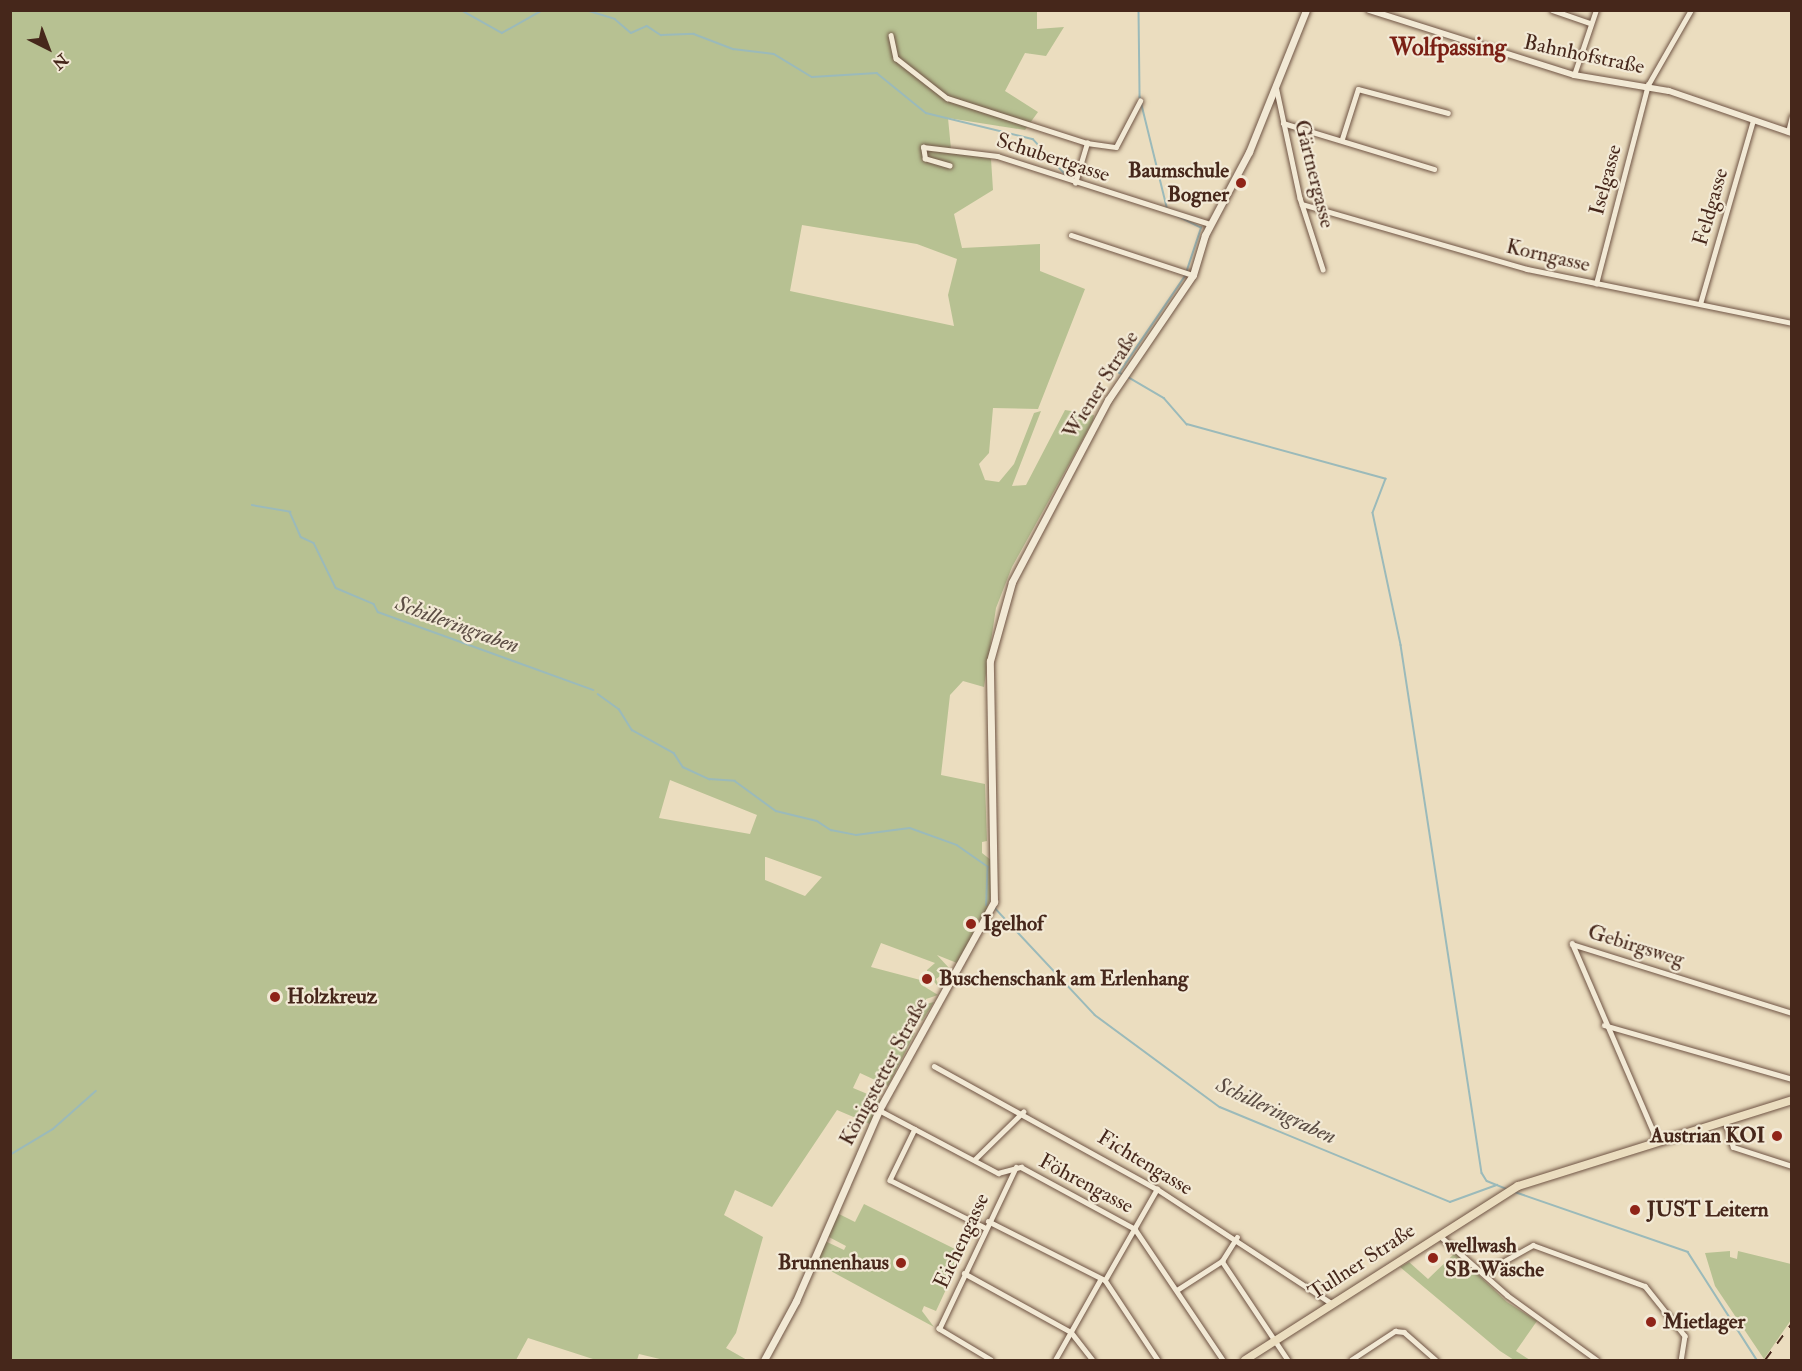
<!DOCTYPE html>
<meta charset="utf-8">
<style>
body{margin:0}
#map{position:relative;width:1802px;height:1371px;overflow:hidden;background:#ebddbf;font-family:"IM FELL Double Pica",serif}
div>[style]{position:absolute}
.green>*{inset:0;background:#b7c192}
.stream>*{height:1.5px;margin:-0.75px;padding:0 0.75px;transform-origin:0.75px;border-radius:0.75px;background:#9bbaba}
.roads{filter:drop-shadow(0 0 2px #6f5444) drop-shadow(0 0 2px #6f5444)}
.minor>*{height:4.5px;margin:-2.25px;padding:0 2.25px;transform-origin:2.25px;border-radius:2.25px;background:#f2e9d5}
.tertiary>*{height:6px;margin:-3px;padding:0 3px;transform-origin:3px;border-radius:3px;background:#f2e9d5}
.secondary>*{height:7px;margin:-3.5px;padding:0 3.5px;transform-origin:3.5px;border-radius:3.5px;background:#f2e9d5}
.primary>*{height:8px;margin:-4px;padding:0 4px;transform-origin:4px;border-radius:4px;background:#ebddbf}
.rail>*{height:1.5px;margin-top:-0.75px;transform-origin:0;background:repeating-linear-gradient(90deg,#46271b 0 10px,transparent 0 20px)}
.dots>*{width:16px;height:16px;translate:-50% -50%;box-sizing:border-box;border:3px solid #f2e9d5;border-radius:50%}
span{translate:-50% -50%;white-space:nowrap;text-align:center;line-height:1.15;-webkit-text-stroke:4.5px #f2e9d5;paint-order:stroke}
.street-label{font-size:21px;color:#46271b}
.poi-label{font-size:21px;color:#46271b;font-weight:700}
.right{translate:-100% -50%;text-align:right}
.left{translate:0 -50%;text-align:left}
.water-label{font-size:22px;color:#5b4c43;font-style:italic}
.quarter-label{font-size:24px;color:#7a1f14;font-weight:700}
.frame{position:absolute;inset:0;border:12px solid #46271b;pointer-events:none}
.north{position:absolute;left:18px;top:18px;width:60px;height:60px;-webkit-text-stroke:4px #f2e9d5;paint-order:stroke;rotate:138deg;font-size:16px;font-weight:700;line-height:24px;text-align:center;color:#46271b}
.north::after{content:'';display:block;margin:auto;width:21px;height:27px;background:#46271b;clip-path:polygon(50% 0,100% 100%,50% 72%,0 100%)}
</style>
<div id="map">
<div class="green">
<div style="clip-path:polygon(evenodd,1037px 10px,1037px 29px,1064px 27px,1046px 56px,1025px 53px,1005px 91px,1038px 112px,1025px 130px,948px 118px,951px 149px,991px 159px,993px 190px,954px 214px,962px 248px,1040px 244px,1040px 271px,1085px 289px,1038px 409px,993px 408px,989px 453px,979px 464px,985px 480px,999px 482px,1014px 464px,1034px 413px,1041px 411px,1012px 486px,1026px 485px,1065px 410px,1094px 415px,1093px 421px,1012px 567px,996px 608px,984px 687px,963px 681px,950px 695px,941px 775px,985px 784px,987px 841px,982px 842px,982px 853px,991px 860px,991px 896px,986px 912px,957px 963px,937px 955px,950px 969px,936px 979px,940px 989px,932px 979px,925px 987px,938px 995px,926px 999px,926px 1004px,934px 1002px,922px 1021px,916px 1017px,908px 1028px,915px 1033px,888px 1086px,860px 1073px,853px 1088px,882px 1100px,870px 1124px,837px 1110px,772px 1207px,735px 1190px,724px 1215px,763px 1237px,736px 1333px,726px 1348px,747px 1360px,664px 1360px,639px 1354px,637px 1360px,596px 1360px,528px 1338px,516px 1360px,11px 1360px,11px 11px,1037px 10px,802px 225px,917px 244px,957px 259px,948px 295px,954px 326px,790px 291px,802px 225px,1037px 10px,670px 780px,757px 815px,750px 834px,659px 818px,670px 780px,1037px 10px,765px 857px,766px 857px,822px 877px,805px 896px,765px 880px,765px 857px,1037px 10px,881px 943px,935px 963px,927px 970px,928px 982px,871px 967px,881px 943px)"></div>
<div style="clip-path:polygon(864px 1204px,963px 1253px,936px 1311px,924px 1306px,922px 1311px,934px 1327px,816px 1263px,825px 1241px,844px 1250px,846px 1246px,827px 1236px,837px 1213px,855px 1222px)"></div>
<div style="clip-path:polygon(1730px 1251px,1730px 1257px,1737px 1259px,1738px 1251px,1791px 1264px,1791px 1320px,1764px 1359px,1715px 1286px,1705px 1253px)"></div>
<div style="clip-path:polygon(1455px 1253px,1507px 1302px,1537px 1321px,1516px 1351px,1530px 1360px,1514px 1360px,1500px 1351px,1400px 1267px,1409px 1262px,1428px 1279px)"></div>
</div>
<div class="stream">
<div style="left:461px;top:10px;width:47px;rotate:29.3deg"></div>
<div style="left:502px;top:33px;width:47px;rotate:-29.3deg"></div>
<div style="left:586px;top:10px;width:30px;rotate:17deg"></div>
<div style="left:615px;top:19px;width:21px;rotate:41deg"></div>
<div style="left:631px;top:33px;width:17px;rotate:-24deg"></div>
<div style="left:647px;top:26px;width:17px;rotate:33deg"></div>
<div style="left:661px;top:35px;width:33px;rotate:-2deg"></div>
<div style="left:694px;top:34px;width:42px;rotate:21deg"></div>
<div style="left:733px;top:49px;width:41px;rotate:7deg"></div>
<div style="left:774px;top:54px;width:44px;rotate:31.2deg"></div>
<div style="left:812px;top:77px;width:65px;rotate:-3.5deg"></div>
<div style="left:877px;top:73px;width:63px;rotate:39.2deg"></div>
<div style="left:926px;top:113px;width:110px;rotate:13.7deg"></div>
<div style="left:1033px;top:139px;width:50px;rotate:47.4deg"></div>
<div style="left:1139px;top:10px;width:87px;rotate:89.3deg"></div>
<div style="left:1140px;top:97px;width:113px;rotate:76.2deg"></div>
<div style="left:1123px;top:375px;width:4px;rotate:-153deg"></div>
<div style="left:1119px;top:373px;width:117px;rotate:-55.8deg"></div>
<div style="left:1185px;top:276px;width:51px;rotate:-71.6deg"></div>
<div style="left:1201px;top:228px;width:37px;rotate:-154deg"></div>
<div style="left:1128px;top:377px;width:42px;rotate:30.3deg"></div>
<div style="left:1164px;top:398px;width:35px;rotate:49deg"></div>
<div style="left:1187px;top:424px;width:206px;rotate:15.4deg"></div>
<div style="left:1386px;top:479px;width:36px;rotate:111deg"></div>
<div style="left:1373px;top:513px;width:135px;rotate:78deg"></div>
<div style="left:1401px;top:645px;width:534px;rotate:81.28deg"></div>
<div style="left:1482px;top:1173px;width:9px;rotate:58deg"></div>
<div style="left:1487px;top:1181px;width:22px;rotate:22deg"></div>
<div style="left:252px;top:505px;width:39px;rotate:10deg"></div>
<div style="left:290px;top:512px;width:27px;rotate:66deg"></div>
<div style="left:301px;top:537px;width:14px;rotate:25deg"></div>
<div style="left:314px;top:543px;width:50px;rotate:63.9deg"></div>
<div style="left:336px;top:588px;width:41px;rotate:22.8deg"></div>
<div style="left:374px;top:604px;width:9px;rotate:63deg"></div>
<div style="left:378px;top:612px;width:229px;rotate:19.9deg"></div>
<div style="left:598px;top:694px;width:26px;rotate:36deg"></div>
<div style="left:619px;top:709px;width:25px;rotate:58deg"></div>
<div style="left:632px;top:730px;width:48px;rotate:28.7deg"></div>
<div style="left:674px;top:753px;width:17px;rotate:57deg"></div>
<div style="left:683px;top:767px;width:29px;rotate:25deg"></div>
<div style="left:709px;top:779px;width:26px;rotate:4deg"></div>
<div style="left:735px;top:781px;width:51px;rotate:36.2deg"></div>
<div style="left:776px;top:811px;width:42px;rotate:13.7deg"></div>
<div style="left:817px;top:821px;width:17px;rotate:33deg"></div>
<div style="left:831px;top:830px;width:25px;rotate:11deg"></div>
<div style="left:856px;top:835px;width:54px;rotate:-7.4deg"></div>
<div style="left:910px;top:828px;width:50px;rotate:19.9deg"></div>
<div style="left:957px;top:845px;width:38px;rotate:35deg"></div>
<div style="left:988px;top:867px;width:38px;rotate:92deg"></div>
<div style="left:995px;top:908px;width:146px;rotate:46.9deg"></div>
<div style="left:1095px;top:1015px;width:155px;rotate:36.4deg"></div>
<div style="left:1220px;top:1107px;width:249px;rotate:22.4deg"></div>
<div style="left:1450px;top:1202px;width:50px;rotate:-19.9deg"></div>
<div style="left:10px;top:1155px;width:50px;rotate:-31.2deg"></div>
<div style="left:53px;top:1129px;width:57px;rotate:-41.5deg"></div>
<div style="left:1515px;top:1192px;width:183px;rotate:19.1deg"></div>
<div style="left:1688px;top:1252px;width:128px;rotate:57.4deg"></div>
</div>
<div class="roads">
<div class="minor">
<div style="left:1552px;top:10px;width:40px;rotate:18.9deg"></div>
<div style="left:891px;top:35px;width:24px;rotate:78deg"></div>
<div style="left:896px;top:58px;width:65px;rotate:38.1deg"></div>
<div style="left:947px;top:98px;width:147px;rotate:17.8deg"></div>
<div style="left:1087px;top:143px;width:29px;rotate:8deg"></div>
<div style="left:1116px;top:147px;width:52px;rotate:-62.4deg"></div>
<div style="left:1574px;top:75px;width:69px;rotate:-71.3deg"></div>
<div style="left:1276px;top:86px;width:115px;rotate:77.9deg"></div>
<div style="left:1300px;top:198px;width:75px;rotate:72.1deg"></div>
<div style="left:1283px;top:123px;width:158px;rotate:16.9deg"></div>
<div style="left:1788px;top:132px;width:16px;rotate:-76deg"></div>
<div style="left:1342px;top:139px;width:52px;rotate:-72.3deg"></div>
<div style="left:1358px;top:89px;width:93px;rotate:14.9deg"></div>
<div style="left:950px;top:166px;width:26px;rotate:-164deg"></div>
<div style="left:925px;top:159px;width:12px;rotate:-99deg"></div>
<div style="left:923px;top:147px;width:75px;rotate:6.9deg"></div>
<div style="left:997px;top:156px;width:224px;rotate:17.7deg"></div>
<div style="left:1075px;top:183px;width:42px;rotate:-73.3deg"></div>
<div style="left:1302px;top:204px;width:234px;rotate:16.1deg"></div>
<div style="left:1527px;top:269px;width:270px;rotate:11.5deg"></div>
<div style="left:1071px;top:235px;width:128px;rotate:18.2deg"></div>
<div style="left:1596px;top:284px;width:206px;rotate:-75.4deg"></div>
<div style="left:1648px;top:85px;width:86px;rotate:-60.2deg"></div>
<div style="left:1700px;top:304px;width:191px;rotate:-73.9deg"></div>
<div style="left:1604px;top:1025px;width:196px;rotate:16deg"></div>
<div style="left:934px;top:1066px;width:255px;rotate:28.9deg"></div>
<div style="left:1157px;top:1189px;width:208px;rotate:33.2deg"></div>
<div style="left:879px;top:1110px;width:135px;rotate:27.9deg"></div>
<div style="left:998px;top:1173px;width:24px;rotate:-15deg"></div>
<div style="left:1021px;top:1167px;width:130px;rotate:28.5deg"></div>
<div style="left:1135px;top:1229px;width:158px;rotate:56.1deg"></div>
<div style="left:1725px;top:1120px;width:28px;rotate:73deg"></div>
<div style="left:1733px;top:1147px;width:62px;rotate:17.9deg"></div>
<div style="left:915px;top:1129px;width:57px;rotate:116.1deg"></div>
<div style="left:890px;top:1180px;width:105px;rotate:26.6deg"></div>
<div style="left:1657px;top:1141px;width:215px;rotate:-113.3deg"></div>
<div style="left:1572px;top:944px;width:231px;rotate:17.4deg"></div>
<div style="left:974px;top:1160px;width:69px;rotate:-44.4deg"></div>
<div style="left:988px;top:1221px;width:131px;rotate:26.8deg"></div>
<div style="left:1105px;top:1280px;width:96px;rotate:56.5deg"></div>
<div style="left:1439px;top:1235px;width:91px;rotate:41.4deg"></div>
<div style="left:1507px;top:1295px;width:111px;rotate:35.8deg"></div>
<div style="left:1222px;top:1261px;width:119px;rotate:56.3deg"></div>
<div style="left:964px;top:1273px;width:122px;rotate:28.9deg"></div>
<div style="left:1071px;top:1332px;width:36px;rotate:52deg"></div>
<div style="left:1483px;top:1273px;width:57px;rotate:-29.2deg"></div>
<div style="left:1533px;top:1245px;width:119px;rotate:20.1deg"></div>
<div style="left:1645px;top:1286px;width:64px;rotate:51.3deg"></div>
<div style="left:1685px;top:1336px;width:24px;rotate:99deg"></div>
<div style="left:1105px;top:1280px;width:105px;rotate:-60.3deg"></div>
<div style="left:1177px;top:1290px;width:54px;rotate:-32.8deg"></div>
<div style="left:1222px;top:1261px;width:28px;rotate:-58deg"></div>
<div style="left:991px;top:1360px;width:61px;rotate:-149.2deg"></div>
<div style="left:939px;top:1329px;width:179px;rotate:-64.6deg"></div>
<div style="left:1055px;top:1360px;width:92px;rotate:-60.6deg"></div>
<div style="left:1351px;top:1360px;width:53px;rotate:-33.4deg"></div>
<div style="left:1395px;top:1331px;width:9px;rotate:6deg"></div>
<div style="left:1404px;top:1332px;width:43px;rotate:41.2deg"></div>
</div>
<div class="tertiary">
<div style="left:1369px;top:10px;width:215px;rotate:17.6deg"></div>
<div style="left:1574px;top:75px;width:96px;rotate:9.6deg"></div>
<div style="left:1669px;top:91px;width:130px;rotate:18.9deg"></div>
</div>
<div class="secondary">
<div style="left:764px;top:1360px;width:67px;rotate:-61.5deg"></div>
<div style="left:796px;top:1301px;width:208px;rotate:-66.5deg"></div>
<div style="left:879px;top:1110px;width:238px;rotate:-61.1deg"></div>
<div style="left:994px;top:902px;width:241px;rotate:-91deg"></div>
<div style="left:990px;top:661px;width:82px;rotate:-74.4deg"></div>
<div style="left:1012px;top:582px;width:206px;rotate:-62.2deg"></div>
<div style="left:1108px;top:400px;width:151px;rotate:-55.8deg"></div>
<div style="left:1193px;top:275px;width:42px;rotate:-73.3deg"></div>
<div style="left:1205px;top:235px;width:94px;rotate:-62.1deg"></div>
<div style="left:1249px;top:152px;width:153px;rotate:-68.1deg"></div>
</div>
<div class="primary">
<div style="left:1245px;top:1360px;width:324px;rotate:-32.5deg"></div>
<div style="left:1518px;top:1186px;width:287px;rotate:-17.4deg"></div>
</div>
</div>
<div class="rail">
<div style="left:1765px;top:1360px;width:46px;rotate:-53.9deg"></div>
</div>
<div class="dots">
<div style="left:1241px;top:183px;background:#8f2418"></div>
<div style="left:971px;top:924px;background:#8f2418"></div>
<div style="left:927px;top:979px;background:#8f2418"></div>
<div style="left:275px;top:997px;background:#8f2418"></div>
<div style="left:1777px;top:1136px;background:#8f2418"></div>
<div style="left:1635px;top:1210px;background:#8f2418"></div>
<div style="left:1433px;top:1258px;background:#8f2418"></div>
<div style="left:901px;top:1263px;background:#8f2418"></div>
<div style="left:1651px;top:1322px;background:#8f2418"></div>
</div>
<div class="street-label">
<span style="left:1584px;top:55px;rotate:12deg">Bahnhofstraße</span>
<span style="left:1053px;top:158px;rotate:18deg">Schubertgasse</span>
<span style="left:1314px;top:174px;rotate:76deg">Gärtnergasse</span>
<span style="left:1606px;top:180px;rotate:-75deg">Iselgasse</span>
<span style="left:1711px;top:207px;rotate:-74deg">Feldgasse</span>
<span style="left:1548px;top:256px;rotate:13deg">Korngasse</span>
<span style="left:1101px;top:385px;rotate:-58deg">Wiener Straße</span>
<span style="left:1636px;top:946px;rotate:17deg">Gebirgsweg</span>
<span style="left:884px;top:1072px;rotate:-62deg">Königstetter Straße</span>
<span style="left:1145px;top:1163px;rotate:31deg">Fichtengasse</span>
<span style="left:1086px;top:1184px;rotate:28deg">Föhrengasse</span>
<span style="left:962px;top:1241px;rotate:-65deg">Eichengasse</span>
<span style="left:1362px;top:1262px;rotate:-33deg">Tullner Straße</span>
</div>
<div class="poi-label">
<span class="right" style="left:1229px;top:183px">Baumschule<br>Bogner</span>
<span class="left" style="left:983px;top:924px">Igelhof</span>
<span class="left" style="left:939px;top:979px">Buschenschank am Erlenhang</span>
<span class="left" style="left:287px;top:997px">Holzkreuz</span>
<span class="right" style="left:1765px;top:1136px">Austrian KOI</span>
<span class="left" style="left:1647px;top:1210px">JUST Leitern</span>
<span class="left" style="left:1445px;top:1258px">wellwash<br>SB-Wäsche</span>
<span class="right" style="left:889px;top:1263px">Brunnenhaus</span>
<span class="left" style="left:1663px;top:1322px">Mietlager</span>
</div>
<div class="water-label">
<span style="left:457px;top:625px;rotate:20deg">Schilleringraben</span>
<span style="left:1276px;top:1111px;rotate:25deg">Schilleringraben</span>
</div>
<div class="quarter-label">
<span style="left:1448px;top:48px">Wolfpassing</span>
</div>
<div class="frame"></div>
<div class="north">N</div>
</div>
